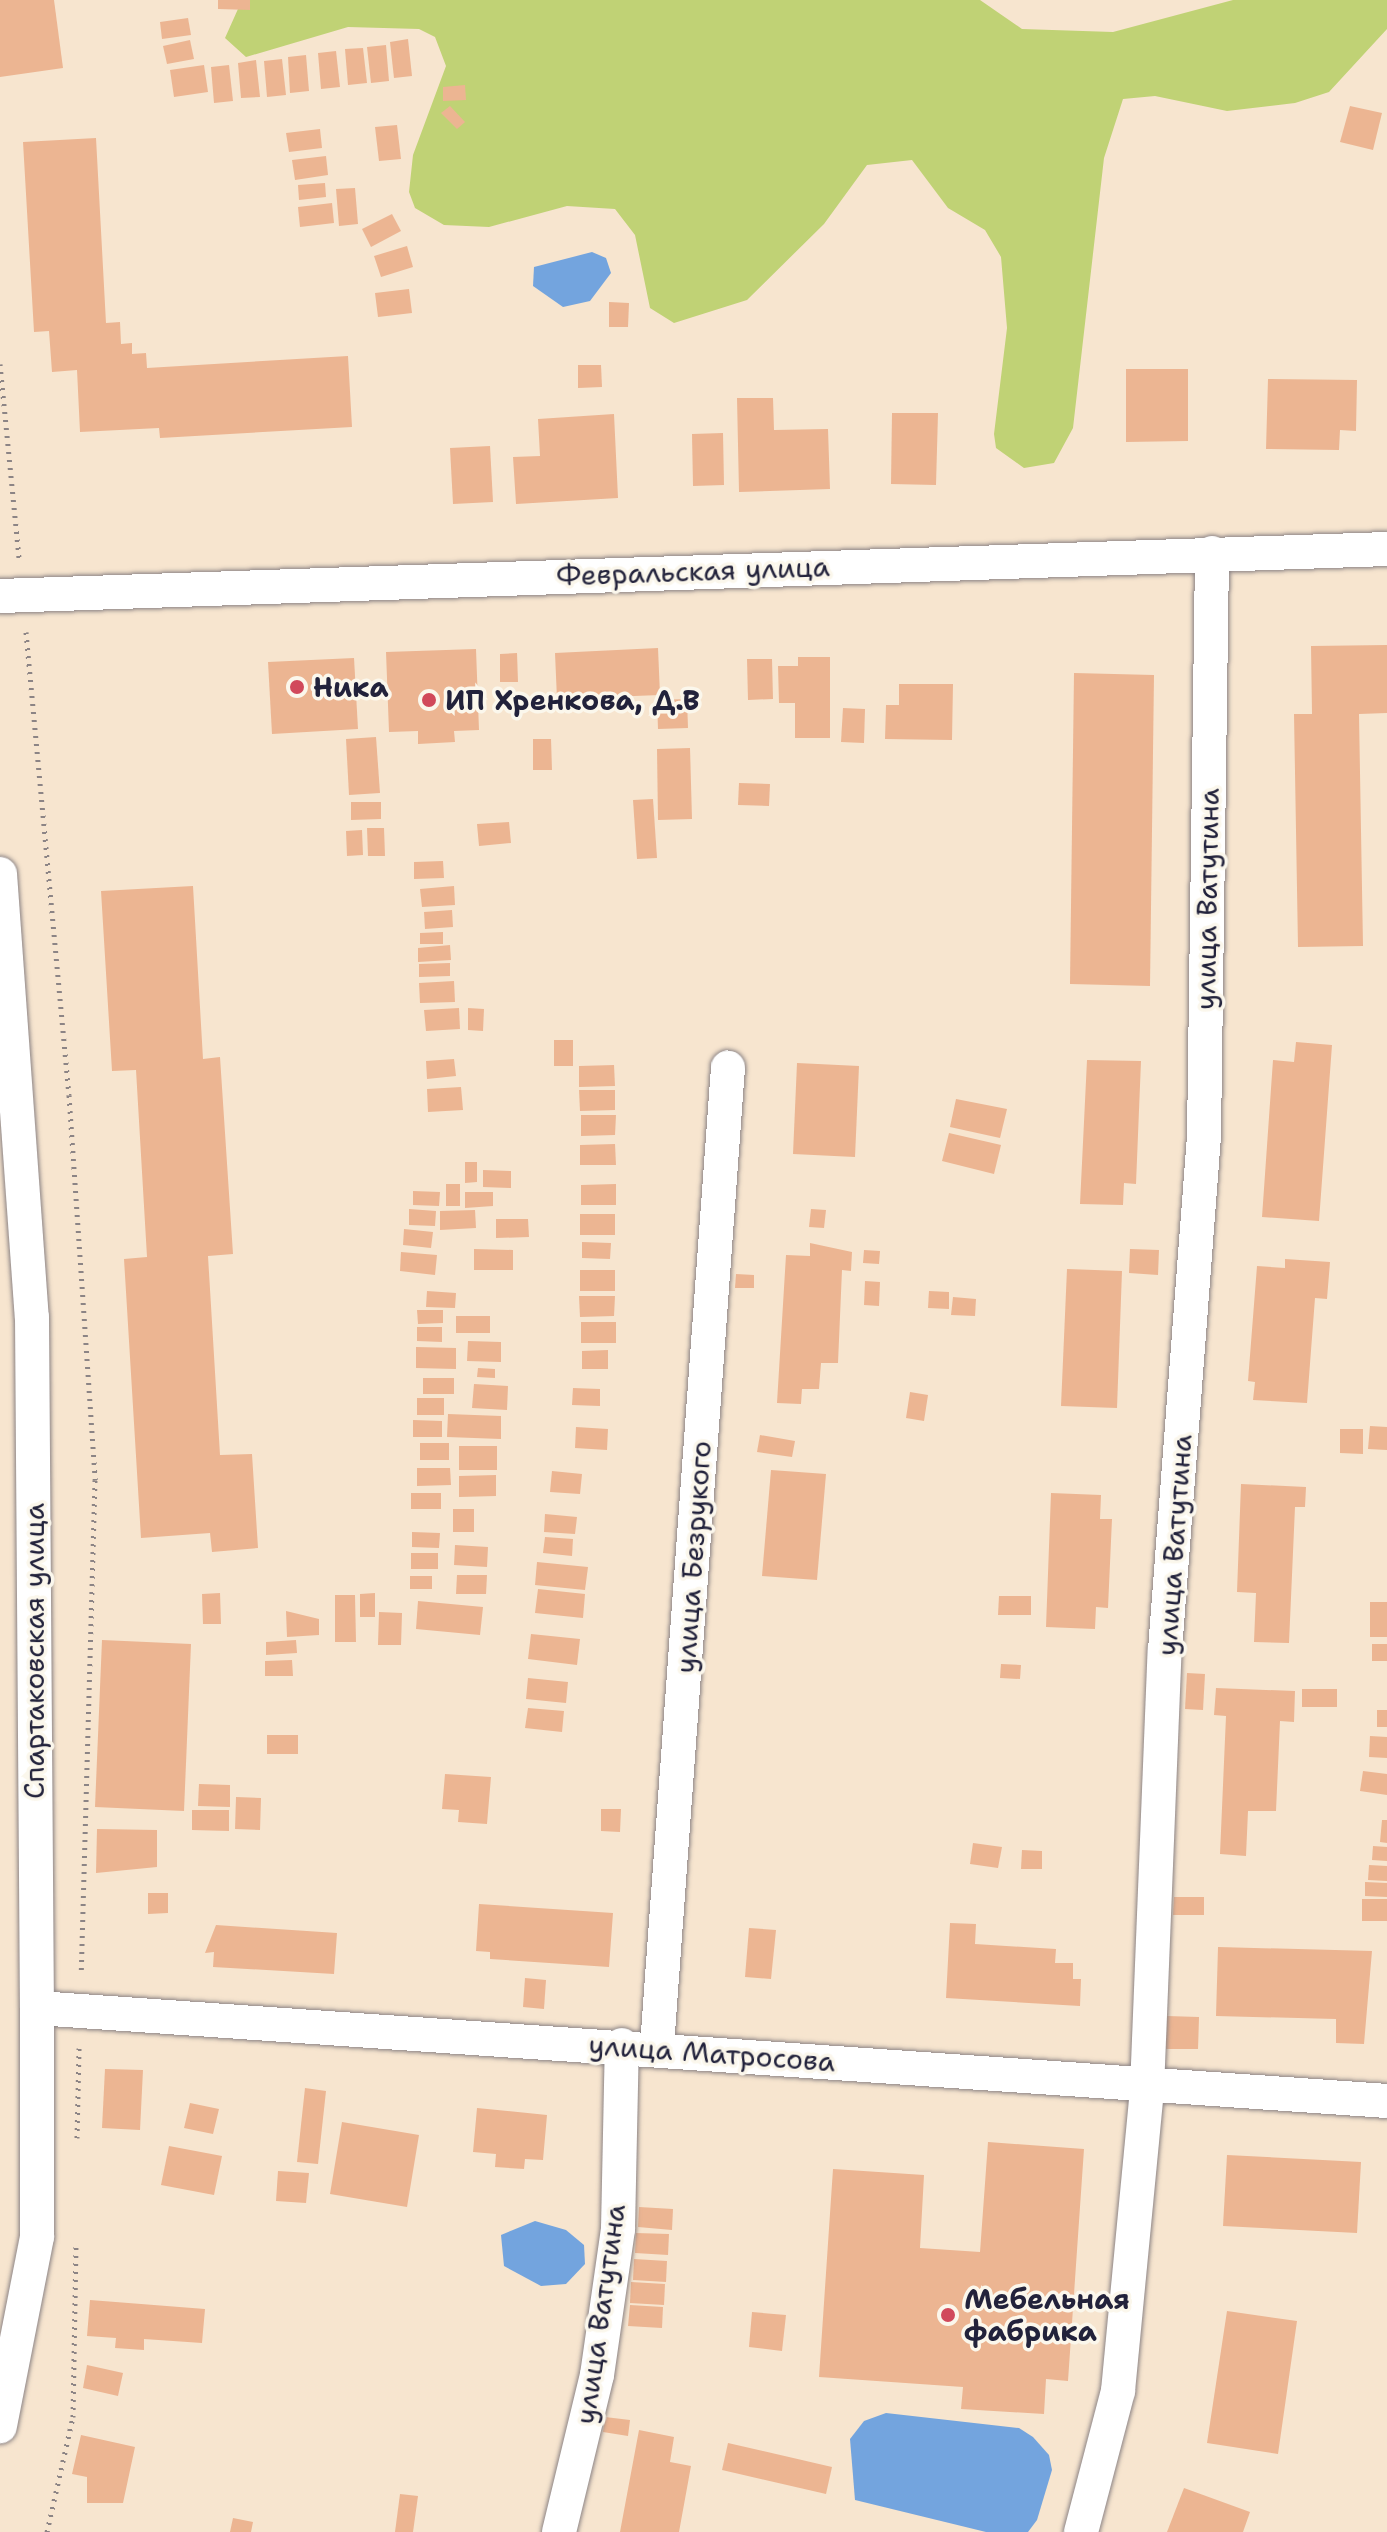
<!DOCTYPE html>
<meta charset="utf-8">
<style>
body{margin:0}
#map{position:relative;width:1387px;height:2532px;overflow:hidden;background:#f7e5cf;font-family:"Shantell Sans",sans-serif}
div>[style]{position:absolute}
.green>*{inset:0;background:#c0d275}
.water>*{inset:0;background:#73a4de}
.building>*{inset:0;background:#ecb592}
.path>*{height:5px;margin-top:-2.5px;transform-origin:0;background:repeating-linear-gradient(90deg,#8c8485 0 2px,transparent 0 8px)}
.roads{filter:drop-shadow(0 0 2px #8c8485) drop-shadow(0 0 2px #8c8485)}
.minor>*{height:34px;margin:-17px;padding:0 17px;transform-origin:17px;border-radius:17px;background:#fff}
.dots>*{width:22px;height:22px;translate:-50% -50%;box-sizing:border-box;border:4px solid #fbf7ec;border-radius:50%}
span{translate:-50% -50%;white-space:nowrap;text-align:center;line-height:1.15;-webkit-text-stroke:7px #fbf7ec;paint-order:stroke}
.street-label{font-size:28px;color:#22223b}
.poi-label{font-size:28px;color:#22223b;font-weight:700}
.left{translate:0 -50%;text-align:left}
</style>
<div id="map">
<div class="green">
<div style="clip-path:polygon(242px 0,980px 0,1022px 29px,1113px 32px,1233px 0,1387px 0,1387px 29px,1329px 92px,1295px 103px,1227px 111px,1155px 96px,1123px 99px,1104px 158px,1073px 428px,1054px 463px,1024px 468px,996px 448px,994px 434px,1007px 328px,1001px 257px,985px 230px,948px 208px,912px 160px,867px 165px,824px 224px,747px 300px,674px 323px,650px 308px,635px 235px,615px 209px,567px 206px,489px 227px,444px 225px,415px 208px,409px 192px,413px 155px,446px 66px,435px 37px,419px 29px,348px 27px,246px 57px,225px 38px)"></div>
</div>
<div class="water">
<div style="clip-path:polygon(592px 252px,606px 258px,611px 273px,590px 301px,563px 307px,533px 286px,534px 267px)"></div>
<div style="clip-path:polygon(535px 2221px,566px 2230px,584px 2245px,585px 2264px,566px 2284px,541px 2286px,504px 2266px,501px 2235px)"></div>
<div style="clip-path:polygon(886px 2413px,1019px 2428px,1033px 2437px,1049px 2455px,1052px 2470px,1037px 2520px,1028px 2532px,986px 2532px,855px 2500px,850px 2439px,864px 2421px)"></div>
</div>
<div class="building">
<div style="clip-path:polygon(0 0,54px 0,63px 68px,0 77px)"></div>
<div style="clip-path:polygon(218px 0,250px 0,250px 10px,218px 9px)"></div>
<div style="clip-path:polygon(188px 18px,191px 35px,162px 39px,160px 22px)"></div>
<div style="clip-path:polygon(408px 39px,412px 76px,394px 78px,390px 42px)"></div>
<div style="clip-path:polygon(190px 40px,194px 59px,167px 64px,163px 46px)"></div>
<div style="clip-path:polygon(386px 45px,389px 81px,371px 83px,367px 47px)"></div>
<div style="clip-path:polygon(363px 48px,367px 83px,348px 85px,345px 49px)"></div>
<div style="clip-path:polygon(336px 51px,340px 87px,321px 89px,318px 53px)"></div>
<div style="clip-path:polygon(306px 55px,309px 91px,290px 93px,288px 57px)"></div>
<div style="clip-path:polygon(282px 59px,286px 95px,267px 97px,264px 61px)"></div>
<div style="clip-path:polygon(256px 60px,260px 97px,241px 98px,238px 63px)"></div>
<div style="clip-path:polygon(204px 65px,208px 92px,174px 97px,170px 70px)"></div>
<div style="clip-path:polygon(229px 65px,233px 101px,214px 103px,211px 67px)"></div>
<div style="clip-path:polygon(465px 85px,466px 100px,443px 101px,443px 87px)"></div>
<div style="clip-path:polygon(450px 106px,465px 122px,457px 129px,441px 113px)"></div>
<div style="clip-path:polygon(1350px 106px,1382px 113px,1373px 150px,1340px 142px)"></div>
<div style="clip-path:polygon(397px 125px,401px 159px,379px 161px,375px 127px)"></div>
<div style="clip-path:polygon(320px 129px,322px 148px,289px 152px,286px 133px)"></div>
<div style="clip-path:polygon(96px 138px,106px 323px,120px 322px,121px 344px,132px 343px,132px 354px,146px 353px,147px 368px,348px 356px,352px 427px,160px 438px,159px 428px,80px 432px,77px 370px,52px 372px,49px 331px,34px 332px,23px 142px)"></div>
<div style="clip-path:polygon(326px 156px,328px 175px,295px 180px,292px 160px)"></div>
<div style="clip-path:polygon(325px 183px,326px 197px,299px 200px,298px 185px)"></div>
<div style="clip-path:polygon(355px 188px,358px 224px,339px 226px,336px 189px)"></div>
<div style="clip-path:polygon(332px 203px,334px 223px,300px 227px,298px 207px)"></div>
<div style="clip-path:polygon(392px 214px,401px 231px,371px 247px,362px 229px)"></div>
<div style="clip-path:polygon(407px 246px,413px 267px,381px 277px,374px 256px)"></div>
<div style="clip-path:polygon(409px 289px,412px 313px,378px 317px,375px 293px)"></div>
<div style="clip-path:polygon(609px 302px,629px 303px,628px 327px,609px 327px)"></div>
<div style="clip-path:polygon(578px 365px,601px 365px,602px 387px,578px 388px)"></div>
<div style="clip-path:polygon(1126px 369px,1188px 369px,1188px 441px,1126px 442px)"></div>
<div style="clip-path:polygon(1268px 379px,1357px 380px,1356px 431px,1340px 430px,1339px 450px,1266px 449px)"></div>
<div style="clip-path:polygon(737px 398px,773px 398px,774px 430px,828px 429px,830px 489px,739px 492px)"></div>
<div style="clip-path:polygon(892px 413px,938px 413px,936px 485px,891px 484px)"></div>
<div style="clip-path:polygon(614px 414px,618px 498px,516px 504px,513px 457px,540px 456px,538px 419px)"></div>
<div style="clip-path:polygon(723px 433px,724px 485px,693px 486px,692px 434px)"></div>
<div style="clip-path:polygon(490px 446px,493px 502px,453px 504px,450px 448px)"></div>
<div style="clip-path:polygon(1387px 645px,1387px 713px,1359px 714px,1363px 946px,1298px 947px,1294px 714px,1312px 714px,1311px 646px)"></div>
<div style="clip-path:polygon(658px 648px,660px 695px,557px 699px,555px 653px)"></div>
<div style="clip-path:polygon(476px 649px,479px 730px,454px 731px,455px 742px,418px 744px,418px 731px,389px 732px,386px 652px)"></div>
<div style="clip-path:polygon(517px 653px,518px 682px,500px 682px,500px 654px)"></div>
<div style="clip-path:polygon(798px 657px,830px 657px,830px 738px,795px 738px,795px 703px,779px 703px,778px 666px,798px 666px)"></div>
<div style="clip-path:polygon(354px 658px,358px 729px,272px 734px,268px 662px)"></div>
<div style="clip-path:polygon(747px 659px,772px 659px,773px 699px,748px 700px)"></div>
<div style="clip-path:polygon(1074px 673px,1154px 675px,1150px 986px,1070px 984px)"></div>
<div style="clip-path:polygon(899px 684px,953px 684px,952px 740px,885px 739px,886px 705px,899px 705px)"></div>
<div style="clip-path:polygon(687px 699px,688px 728px,658px 729px,657px 700px)"></div>
<div style="clip-path:polygon(843px 708px,865px 709px,864px 743px,841px 742px)"></div>
<div style="clip-path:polygon(376px 737px,380px 793px,349px 795px,346px 739px)"></div>
<div style="clip-path:polygon(533px 739px,551px 739px,552px 770px,533px 770px)"></div>
<div style="clip-path:polygon(690px 748px,692px 819px,658px 820px,657px 749px)"></div>
<div style="clip-path:polygon(739px 783px,770px 784px,769px 806px,738px 805px)"></div>
<div style="clip-path:polygon(653px 799px,657px 858px,637px 859px,633px 800px)"></div>
<div style="clip-path:polygon(351px 802px,381px 802px,381px 819px,351px 820px)"></div>
<div style="clip-path:polygon(509px 822px,511px 843px,479px 846px,477px 824px)"></div>
<div style="clip-path:polygon(367px 828px,384px 828px,385px 856px,368px 856px)"></div>
<div style="clip-path:polygon(362px 830px,363px 855px,347px 856px,346px 831px)"></div>
<div style="clip-path:polygon(443px 861px,444px 878px,414px 879px,414px 862px)"></div>
<div style="clip-path:polygon(193px 886px,203px 1059px,220px 1057px,233px 1254px,208px 1256px,220px 1455px,252px 1454px,258px 1548px,212px 1552px,210px 1533px,141px 1538px,124px 1259px,147px 1257px,136px 1070px,112px 1071px,101px 891px)"></div>
<div style="clip-path:polygon(454px 886px,455px 905px,422px 907px,420px 889px)"></div>
<div style="clip-path:polygon(452px 910px,453px 927px,425px 929px,424px 912px)"></div>
<div style="clip-path:polygon(443px 932px,443px 944px,420px 944px,420px 933px)"></div>
<div style="clip-path:polygon(450px 945px,451px 960px,418px 962px,418px 948px)"></div>
<div style="clip-path:polygon(450px 963px,450px 976px,419px 977px,419px 964px)"></div>
<div style="clip-path:polygon(454px 981px,455px 1002px,420px 1003px,419px 983px)"></div>
<div style="clip-path:polygon(459px 1008px,460px 1029px,426px 1031px,424px 1010px)"></div>
<div style="clip-path:polygon(468px 1008px,484px 1009px,483px 1031px,468px 1030px)"></div>
<div style="clip-path:polygon(554px 1040px,573px 1040px,573px 1066px,554px 1066px)"></div>
<div style="clip-path:polygon(1296px 1042px,1332px 1045px,1319px 1221px,1262px 1217px,1273px 1060px,1294px 1062px)"></div>
<div style="clip-path:polygon(454px 1059px,456px 1076px,427px 1079px,426px 1061px)"></div>
<div style="clip-path:polygon(1087px 1060px,1141px 1061px,1136px 1184px,1124px 1183px,1123px 1205px,1080px 1204px)"></div>
<div style="clip-path:polygon(797px 1063px,859px 1066px,855px 1157px,793px 1154px)"></div>
<div style="clip-path:polygon(614px 1065px,615px 1086px,579px 1087px,579px 1066px)"></div>
<div style="clip-path:polygon(461px 1087px,463px 1110px,428px 1112px,427px 1089px)"></div>
<div style="clip-path:polygon(579px 1090px,615px 1090px,615px 1110px,580px 1111px)"></div>
<div style="clip-path:polygon(956px 1099px,1007px 1109px,1000px 1138px,950px 1127px)"></div>
<div style="clip-path:polygon(581px 1115px,616px 1115px,615px 1135px,581px 1136px)"></div>
<div style="clip-path:polygon(949px 1133px,1001px 1145px,994px 1174px,942px 1161px)"></div>
<div style="clip-path:polygon(615px 1144px,616px 1165px,580px 1165px,580px 1145px)"></div>
<div style="clip-path:polygon(465px 1162px,477px 1162px,477px 1182px,465px 1183px)"></div>
<div style="clip-path:polygon(483px 1170px,511px 1171px,511px 1188px,483px 1187px)"></div>
<div style="clip-path:polygon(446px 1184px,460px 1184px,460px 1206px,446px 1206px)"></div>
<div style="clip-path:polygon(616px 1184px,616px 1205px,581px 1205px,581px 1185px)"></div>
<div style="clip-path:polygon(413px 1191px,440px 1192px,439px 1206px,413px 1205px)"></div>
<div style="clip-path:polygon(465px 1192px,493px 1192px,493px 1206px,465px 1208px)"></div>
<div style="clip-path:polygon(409px 1209px,436px 1211px,435px 1226px,409px 1225px)"></div>
<div style="clip-path:polygon(811px 1209px,826px 1210px,824px 1228px,809px 1227px)"></div>
<div style="clip-path:polygon(475px 1210px,476px 1228px,440px 1230px,440px 1211px)"></div>
<div style="clip-path:polygon(580px 1214px,615px 1214px,615px 1235px,580px 1235px)"></div>
<div style="clip-path:polygon(496px 1219px,528px 1219px,529px 1237px,496px 1238px)"></div>
<div style="clip-path:polygon(404px 1229px,433px 1232px,431px 1248px,403px 1245px)"></div>
<div style="clip-path:polygon(582px 1242px,611px 1243px,610px 1259px,582px 1258px)"></div>
<div style="clip-path:polygon(810px 1243px,852px 1252px,851px 1271px,842px 1270px,838px 1363px,821px 1363px,819px 1389px,802px 1389px,801px 1404px,777px 1403px,786px 1255px,810px 1256px)"></div>
<div style="clip-path:polygon(474px 1249px,513px 1250px,513px 1270px,474px 1270px)"></div>
<div style="clip-path:polygon(1130px 1249px,1159px 1250px,1158px 1275px,1129px 1273px)"></div>
<div style="clip-path:polygon(864px 1250px,880px 1251px,879px 1264px,863px 1263px)"></div>
<div style="clip-path:polygon(401px 1252px,437px 1255px,435px 1275px,400px 1271px)"></div>
<div style="clip-path:polygon(1285px 1259px,1330px 1262px,1327px 1299px,1315px 1298px,1307px 1403px,1253px 1400px,1255px 1382px,1248px 1381px,1257px 1266px,1285px 1268px)"></div>
<div style="clip-path:polygon(1067px 1269px,1122px 1271px,1117px 1408px,1061px 1406px)"></div>
<div style="clip-path:polygon(580px 1270px,615px 1270px,615px 1291px,580px 1291px)"></div>
<div style="clip-path:polygon(736px 1274px,754px 1275px,754px 1288px,735px 1288px)"></div>
<div style="clip-path:polygon(865px 1281px,880px 1282px,879px 1306px,864px 1305px)"></div>
<div style="clip-path:polygon(427px 1291px,456px 1293px,455px 1308px,426px 1307px)"></div>
<div style="clip-path:polygon(929px 1291px,949px 1292px,949px 1309px,928px 1308px)"></div>
<div style="clip-path:polygon(579px 1296px,615px 1296px,614px 1316px,580px 1317px)"></div>
<div style="clip-path:polygon(953px 1297px,976px 1299px,975px 1316px,951px 1315px)"></div>
<div style="clip-path:polygon(417px 1310px,443px 1310px,443px 1323px,418px 1324px)"></div>
<div style="clip-path:polygon(456px 1316px,490px 1316px,490px 1333px,456px 1333px)"></div>
<div style="clip-path:polygon(581px 1322px,616px 1322px,616px 1343px,581px 1343px)"></div>
<div style="clip-path:polygon(417px 1327px,442px 1327px,442px 1342px,417px 1341px)"></div>
<div style="clip-path:polygon(468px 1341px,501px 1342px,501px 1362px,467px 1361px)"></div>
<div style="clip-path:polygon(416px 1347px,456px 1348px,456px 1369px,416px 1368px)"></div>
<div style="clip-path:polygon(608px 1350px,608px 1369px,582px 1369px,582px 1351px)"></div>
<div style="clip-path:polygon(478px 1368px,495px 1369px,495px 1378px,477px 1377px)"></div>
<div style="clip-path:polygon(423px 1378px,454px 1378px,454px 1394px,423px 1394px)"></div>
<div style="clip-path:polygon(474px 1384px,508px 1386px,507px 1410px,472px 1408px)"></div>
<div style="clip-path:polygon(573px 1388px,600px 1389px,600px 1406px,572px 1405px)"></div>
<div style="clip-path:polygon(910px 1392px,928px 1395px,924px 1421px,906px 1418px)"></div>
<div style="clip-path:polygon(417px 1398px,444px 1398px,444px 1415px,417px 1415px)"></div>
<div style="clip-path:polygon(448px 1414px,501px 1416px,501px 1439px,447px 1437px)"></div>
<div style="clip-path:polygon(413px 1420px,442px 1421px,442px 1437px,413px 1437px)"></div>
<div style="clip-path:polygon(1370px 1426px,1387px 1427px,1387px 1450px,1368px 1449px)"></div>
<div style="clip-path:polygon(576px 1427px,608px 1429px,607px 1450px,575px 1448px)"></div>
<div style="clip-path:polygon(1340px 1429px,1363px 1429px,1363px 1454px,1340px 1453px)"></div>
<div style="clip-path:polygon(760px 1435px,795px 1441px,792px 1457px,757px 1452px)"></div>
<div style="clip-path:polygon(420px 1443px,449px 1443px,449px 1460px,420px 1460px)"></div>
<div style="clip-path:polygon(459px 1446px,497px 1446px,497px 1470px,459px 1470px)"></div>
<div style="clip-path:polygon(417px 1468px,450px 1468px,451px 1485px,417px 1486px)"></div>
<div style="clip-path:polygon(771px 1470px,826px 1474px,817px 1580px,762px 1576px)"></div>
<div style="clip-path:polygon(552px 1471px,582px 1474px,580px 1494px,550px 1492px)"></div>
<div style="clip-path:polygon(496px 1475px,496px 1496px,459px 1497px,459px 1476px)"></div>
<div style="clip-path:polygon(1241px 1484px,1306px 1487px,1305px 1507px,1295px 1507px,1289px 1643px,1254px 1642px,1256px 1593px,1237px 1592px)"></div>
<div style="clip-path:polygon(411px 1493px,441px 1493px,441px 1509px,411px 1509px)"></div>
<div style="clip-path:polygon(1051px 1493px,1101px 1495px,1100px 1519px,1112px 1519px,1108px 1608px,1096px 1607px,1095px 1629px,1046px 1627px)"></div>
<div style="clip-path:polygon(453px 1509px,474px 1509px,474px 1532px,453px 1532px)"></div>
<div style="clip-path:polygon(545px 1514px,577px 1517px,575px 1534px,544px 1532px)"></div>
<div style="clip-path:polygon(412px 1532px,440px 1533px,439px 1548px,412px 1547px)"></div>
<div style="clip-path:polygon(545px 1537px,573px 1539px,572px 1556px,543px 1553px)"></div>
<div style="clip-path:polygon(455px 1545px,488px 1547px,487px 1567px,454px 1565px)"></div>
<div style="clip-path:polygon(411px 1553px,438px 1553px,438px 1569px,411px 1569px)"></div>
<div style="clip-path:polygon(537px 1562px,588px 1567px,585px 1590px,535px 1585px)"></div>
<div style="clip-path:polygon(457px 1575px,487px 1575px,486px 1594px,456px 1594px)"></div>
<div style="clip-path:polygon(410px 1576px,432px 1576px,432px 1589px,410px 1589px)"></div>
<div style="clip-path:polygon(538px 1589px,585px 1594px,583px 1618px,535px 1613px)"></div>
<div style="clip-path:polygon(220px 1593px,221px 1624px,203px 1624px,202px 1594px)"></div>
<div style="clip-path:polygon(375px 1593px,375px 1617px,360px 1617px,360px 1594px)"></div>
<div style="clip-path:polygon(335px 1595px,355px 1595px,356px 1642px,335px 1642px)"></div>
<div style="clip-path:polygon(999px 1596px,1031px 1596px,1031px 1615px,998px 1615px)"></div>
<div style="clip-path:polygon(418px 1601px,483px 1607px,480px 1635px,416px 1629px)"></div>
<div style="clip-path:polygon(1370px 1602px,1387px 1602px,1387px 1637px,1370px 1637px)"></div>
<div style="clip-path:polygon(286px 1611px,319px 1619px,319px 1635px,287px 1637px)"></div>
<div style="clip-path:polygon(379px 1612px,402px 1613px,401px 1645px,378px 1645px)"></div>
<div style="clip-path:polygon(531px 1634px,580px 1639px,577px 1665px,528px 1659px)"></div>
<div style="clip-path:polygon(102px 1640px,191px 1644px,184px 1811px,95px 1807px)"></div>
<div style="clip-path:polygon(296px 1640px,297px 1653px,266px 1655px,266px 1642px)"></div>
<div style="clip-path:polygon(1372px 1644px,1387px 1644px,1387px 1661px,1372px 1661px)"></div>
<div style="clip-path:polygon(292px 1660px,293px 1676px,265px 1676px,265px 1661px)"></div>
<div style="clip-path:polygon(1001px 1664px,1021px 1665px,1020px 1679px,1000px 1678px)"></div>
<div style="clip-path:polygon(1187px 1673px,1205px 1674px,1203px 1710px,1185px 1709px)"></div>
<div style="clip-path:polygon(528px 1678px,568px 1682px,566px 1703px,526px 1699px)"></div>
<div style="clip-path:polygon(1216px 1688px,1295px 1691px,1294px 1722px,1280px 1721px,1276px 1811px,1248px 1811px,1246px 1856px,1220px 1854px,1226px 1716px,1214px 1715px)"></div>
<div style="clip-path:polygon(1302px 1689px,1337px 1689px,1337px 1707px,1302px 1707px)"></div>
<div style="clip-path:polygon(528px 1708px,564px 1711px,562px 1732px,525px 1728px)"></div>
<div style="clip-path:polygon(1377px 1710px,1387px 1710px,1387px 1727px,1377px 1727px)"></div>
<div style="clip-path:polygon(267px 1735px,298px 1735px,298px 1754px,267px 1754px)"></div>
<div style="clip-path:polygon(1370px 1736px,1387px 1737px,1387px 1758px,1369px 1757px)"></div>
<div style="clip-path:polygon(1363px 1771px,1387px 1774px,1387px 1795px,1360px 1791px)"></div>
<div style="clip-path:polygon(445px 1774px,491px 1777px,487px 1824px,458px 1822px,459px 1810px,442px 1809px)"></div>
<div style="clip-path:polygon(199px 1784px,230px 1785px,230px 1807px,198px 1806px)"></div>
<div style="clip-path:polygon(236px 1797px,261px 1798px,260px 1830px,235px 1829px)"></div>
<div style="clip-path:polygon(601px 1809px,621px 1809px,620px 1832px,601px 1831px)"></div>
<div style="clip-path:polygon(192px 1810px,229px 1810px,229px 1831px,192px 1830px)"></div>
<div style="clip-path:polygon(1382px 1820px,1387px 1820px,1387px 1843px,1380px 1842px)"></div>
<div style="clip-path:polygon(97px 1829px,157px 1830px,157px 1867px,96px 1873px)"></div>
<div style="clip-path:polygon(973px 1843px,1002px 1847px,998px 1868px,970px 1864px)"></div>
<div style="clip-path:polygon(1373px 1846px,1387px 1847px,1387px 1861px,1372px 1860px)"></div>
<div style="clip-path:polygon(1022px 1850px,1042px 1851px,1042px 1869px,1021px 1869px)"></div>
<div style="clip-path:polygon(1369px 1865px,1387px 1866px,1387px 1881px,1368px 1880px)"></div>
<div style="clip-path:polygon(1365px 1882px,1387px 1883px,1387px 1897px,1365px 1896px)"></div>
<div style="clip-path:polygon(148px 1893px,168px 1893px,168px 1913px,148px 1914px)"></div>
<div style="clip-path:polygon(1174px 1897px,1204px 1897px,1204px 1915px,1173px 1915px)"></div>
<div style="clip-path:polygon(1362px 1899px,1387px 1899px,1387px 1921px,1362px 1921px)"></div>
<div style="clip-path:polygon(479px 1904px,613px 1913px,609px 1967px,490px 1959px,490px 1952px,476px 1951px)"></div>
<div style="clip-path:polygon(950px 1923px,976px 1924px,975px 1944px,1056px 1949px,1055px 1963px,1073px 1963px,1073px 1979px,1081px 1979px,1080px 2006px,946px 1998px)"></div>
<div style="clip-path:polygon(216px 1925px,337px 1933px,334px 1974px,213px 1967px,214px 1952px,205px 1953px)"></div>
<div style="clip-path:polygon(749px 1928px,776px 1930px,771px 1979px,745px 1977px)"></div>
<div style="clip-path:polygon(1218px 1947px,1372px 1951px,1364px 2044px,1336px 2043px,1336px 2019px,1216px 2016px)"></div>
<div style="clip-path:polygon(525px 1978px,546px 1980px,544px 2009px,523px 2007px)"></div>
<div style="clip-path:polygon(1167px 2016px,1199px 2017px,1198px 2049px,1166px 2049px)"></div>
<div style="clip-path:polygon(105px 2069px,143px 2070px,140px 2130px,102px 2128px)"></div>
<div style="clip-path:polygon(305px 2088px,326px 2091px,318px 2164px,297px 2162px)"></div>
<div style="clip-path:polygon(190px 2103px,219px 2109px,213px 2134px,184px 2128px)"></div>
<div style="clip-path:polygon(477px 2108px,547px 2115px,543px 2160px,525px 2159px,524px 2169px,495px 2167px,496px 2154px,473px 2152px)"></div>
<div style="clip-path:polygon(342px 2122px,419px 2135px,407px 2207px,330px 2194px)"></div>
<div style="clip-path:polygon(988px 2142px,1084px 2149px,1068px 2381px,1046px 2379px,1044px 2414px,961px 2409px,963px 2387px,819px 2377px,833px 2169px,924px 2175px,920px 2248px,980px 2252px)"></div>
<div style="clip-path:polygon(169px 2146px,222px 2156px,214px 2195px,161px 2185px)"></div>
<div style="clip-path:polygon(1227px 2155px,1361px 2162px,1357px 2233px,1223px 2226px)"></div>
<div style="clip-path:polygon(278px 2171px,309px 2173px,306px 2203px,276px 2201px)"></div>
<div style="clip-path:polygon(639px 2207px,673px 2209px,672px 2230px,638px 2227px)"></div>
<div style="clip-path:polygon(636px 2233px,669px 2234px,668px 2255px,635px 2253px)"></div>
<div style="clip-path:polygon(634px 2259px,667px 2261px,666px 2282px,633px 2280px)"></div>
<div style="clip-path:polygon(631px 2282px,665px 2284px,664px 2305px,630px 2303px)"></div>
<div style="clip-path:polygon(90px 2300px,205px 2309px,202px 2343px,144px 2339px,144px 2350px,115px 2348px,116px 2338px,87px 2336px)"></div>
<div style="clip-path:polygon(630px 2305px,663px 2307px,662px 2328px,628px 2326px)"></div>
<div style="clip-path:polygon(1227px 2311px,1297px 2321px,1278px 2454px,1207px 2443px)"></div>
<div style="clip-path:polygon(752px 2312px,786px 2315px,782px 2351px,749px 2347px)"></div>
<div style="clip-path:polygon(87px 2365px,123px 2373px,118px 2396px,83px 2388px)"></div>
<div style="clip-path:polygon(605px 2417px,630px 2420px,628px 2436px,603px 2432px)"></div>
<div style="clip-path:polygon(639px 2430px,674px 2437px,670px 2462px,691px 2466px,679px 2532px,620px 2532px)"></div>
<div style="clip-path:polygon(81px 2435px,135px 2447px,123px 2503px,87px 2503px,87px 2477px,72px 2474px)"></div>
<div style="clip-path:polygon(728px 2443px,832px 2467px,826px 2494px,722px 2470px)"></div>
<div style="clip-path:polygon(1184px 2488px,1250px 2512px,1243px 2532px,1167px 2532px)"></div>
<div style="clip-path:polygon(400px 2494px,418px 2496px,413px 2532px,395px 2532px)"></div>
<div style="clip-path:polygon(233px 2518px,253px 2522px,251px 2532px,230px 2532px)"></div>
</div>
<div class="path">
<div style="left:0;top:364px;width:195px;rotate:84.4deg"></div>
<div style="left:26px;top:632px;width:465px;rotate:84.7deg"></div>
<div style="left:69px;top:1095px;width:386px;rotate:86.1deg"></div>
<div style="left:95px;top:1480px;width:494px;rotate:91.6deg"></div>
<div style="left:77px;top:2138px;width:90px;rotate:-88.7deg"></div>
<div style="left:47px;top:2532px;width:118px;rotate:-77.3deg"></div>
<div style="left:73px;top:2417px;width:173px;rotate:-89deg"></div>
</div>
<div class="roads">
<div class="minor">
<div style="left:0;top:596px;width:1388px;rotate:-1.94deg"></div>
<div style="left:0;top:874px;width:444px;rotate:85.9deg"></div>
<div style="left:32px;top:1317px;width:691px;rotate:89.59deg"></div>
<div style="left:37px;top:2008px;width:229px;rotate:90deg"></div>
<div style="left:37px;top:2237px;width:193px;rotate:101.1deg"></div>
<div style="left:37px;top:2008px;width:1353px;rotate:3.94deg"></div>
<div style="left:657px;top:2046px;width:981px;rotate:-85.85deg"></div>
<div style="left:559px;top:2532px;width:162px;rotate:-76.4deg"></div>
<div style="left:597px;top:2375px;width:148px;rotate:-81.8deg"></div>
<div style="left:618px;top:2229px;width:184px;rotate:-88.8deg"></div>
<div style="left:1081px;top:2532px;width:146px;rotate:-75.3deg"></div>
<div style="left:1118px;top:2391px;width:303px;rotate:-84.5deg"></div>
<div style="left:1147px;top:2089px;width:439px;rotate:-87.7deg"></div>
<div style="left:1165px;top:1650px;width:515px;rotate:-85.66deg"></div>
<div style="left:1204px;top:1136px;width:583px;rotate:-89.21deg"></div>
</div>
</div>
<div class="dots">
<div style="left:297px;top:687px;background:#d1495b"></div>
<div style="left:429px;top:700px;background:#d1495b"></div>
<div style="left:948px;top:2315px;background:#d1495b"></div>
</div>
<div class="street-label">
<span style="left:693px;top:571px;rotate:-2deg">Февральская улица</span>
<span style="left:1207px;top:899px;rotate:-89deg">улица Ватутина</span>
<span style="left:1174px;top:1545px;rotate:-86deg">улица Ватутина</span>
<span style="left:693px;top:1557px;rotate:-86deg">улица Безрукого</span>
<span style="left:34px;top:1651px;rotate:-90deg">Спартаковская улица</span>
<span style="left:712px;top:2053px;rotate:4deg">улица Матросова</span>
<span style="left:600px;top:2314px;rotate:-82deg">улица Ватутина</span>
</div>
<div class="poi-label">
<span class="left" style="left:313px;top:687px">Ника</span>
<span class="left" style="left:445px;top:700px">ИП Хренкова, Д.В</span>
<span class="left" style="left:964px;top:2315px">Мебельная<br>фабрика</span>
</div>
</div>
